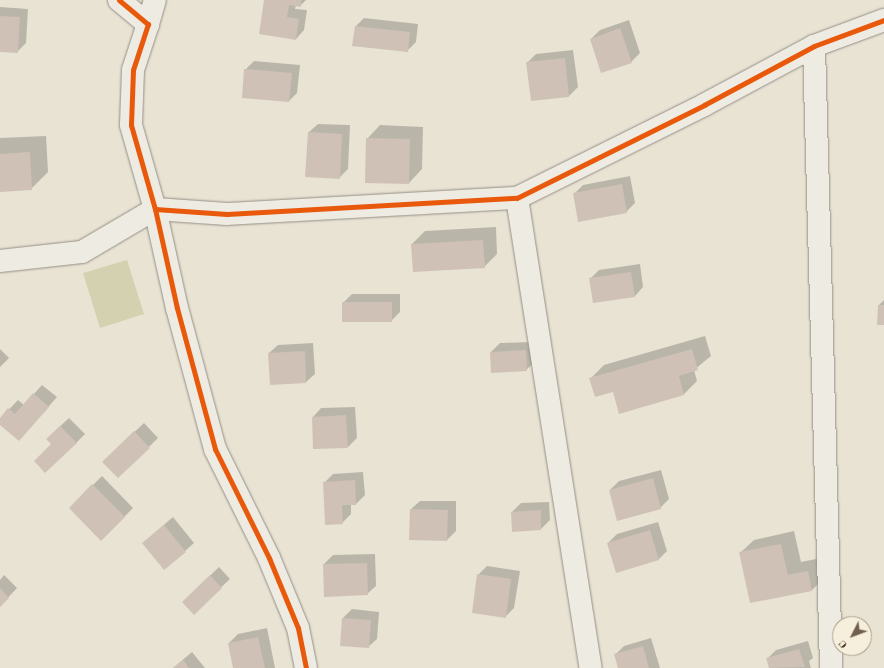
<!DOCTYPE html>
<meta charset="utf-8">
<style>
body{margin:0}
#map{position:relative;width:884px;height:668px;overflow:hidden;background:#e9e3d4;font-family:"Old Standard TT",serif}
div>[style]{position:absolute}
.green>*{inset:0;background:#d4d1b0}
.shadow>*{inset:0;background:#0003}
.building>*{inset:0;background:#cfc1b6}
.roads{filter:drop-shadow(0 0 1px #958f84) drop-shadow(0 0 1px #958f84)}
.minor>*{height:22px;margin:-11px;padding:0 11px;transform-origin:11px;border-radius:11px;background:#eeebe2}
.cycleway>*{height:5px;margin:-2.5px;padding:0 2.5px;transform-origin:2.5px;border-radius:2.5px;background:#e8590c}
span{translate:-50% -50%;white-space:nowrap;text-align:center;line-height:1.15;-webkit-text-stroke:3px #f7efdd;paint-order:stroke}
.north{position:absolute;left:832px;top:616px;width:40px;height:40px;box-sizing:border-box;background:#f7efdd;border:1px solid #a69985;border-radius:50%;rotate:228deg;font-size:11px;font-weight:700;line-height:16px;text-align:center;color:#2d1802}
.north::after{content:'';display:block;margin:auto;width:14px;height:18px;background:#6f5f4c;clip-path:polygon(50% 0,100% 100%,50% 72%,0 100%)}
</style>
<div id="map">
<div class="green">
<div style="clip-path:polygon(127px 260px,144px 314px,100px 328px,83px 273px)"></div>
</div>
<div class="shadow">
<div style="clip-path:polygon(265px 0,306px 0,300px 6px,296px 5px,295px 9px,307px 10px,304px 30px,296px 39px)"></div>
<div style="clip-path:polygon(0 7px,28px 9px,26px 43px,17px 52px,0 51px)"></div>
<div style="clip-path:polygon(364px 18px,418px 24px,416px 42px,407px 51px,355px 27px)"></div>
<div style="clip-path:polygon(629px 20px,640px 53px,631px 62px,591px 39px,600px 30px)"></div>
<div style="clip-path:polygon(573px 50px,578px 87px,569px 96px,527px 63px,536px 54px)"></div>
<div style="clip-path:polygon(254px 61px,300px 65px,297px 93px,289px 101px,245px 70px)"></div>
<div style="clip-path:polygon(318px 124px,350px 125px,348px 169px,339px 178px,309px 132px)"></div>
<div style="clip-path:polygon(380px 125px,423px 127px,422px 169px,409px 183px,367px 139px)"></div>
<div style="clip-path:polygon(46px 136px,48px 172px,31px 189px,0 191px,0 138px)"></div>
<div style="clip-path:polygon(630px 176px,635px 203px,626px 212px,574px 194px,583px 185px)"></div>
<div style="clip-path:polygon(496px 227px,497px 254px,484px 267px,412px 244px,425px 231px)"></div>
<div style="clip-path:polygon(640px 264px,643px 287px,635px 296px,590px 279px,599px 270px)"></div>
<div style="clip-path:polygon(352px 294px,400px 294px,400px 312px,391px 321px,343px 303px)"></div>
<div style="clip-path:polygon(884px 300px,884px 324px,879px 305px)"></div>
<div style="clip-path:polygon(705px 336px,711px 356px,694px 370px,697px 381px,684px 394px,591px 378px,604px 365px)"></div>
<div style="clip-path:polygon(534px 342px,535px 362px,526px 370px,491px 352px,500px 343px)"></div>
<div style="clip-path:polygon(313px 343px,315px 374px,306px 382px,269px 353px,278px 345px)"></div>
<div style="clip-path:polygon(0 349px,9px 358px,0 367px)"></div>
<div style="clip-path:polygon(42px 385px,57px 397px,19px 440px,0 424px,0 419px,18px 400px,24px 405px)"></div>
<div style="clip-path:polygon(355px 407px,357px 438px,348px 447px,313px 417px,321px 408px)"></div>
<div style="clip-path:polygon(69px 418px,85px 434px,76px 443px,52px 444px,56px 430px)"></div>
<div style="clip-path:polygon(144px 423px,158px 438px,118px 477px,112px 453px)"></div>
<div style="clip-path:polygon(661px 470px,669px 499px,660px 508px,610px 490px,619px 481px)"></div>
<div style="clip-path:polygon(363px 472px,365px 495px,356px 504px,351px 504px,351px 514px,342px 523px,324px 483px,333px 474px)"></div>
<div style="clip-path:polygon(102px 476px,133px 508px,101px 540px,70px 508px)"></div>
<div style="clip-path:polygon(420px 501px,456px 501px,456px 531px,447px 540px,411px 509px)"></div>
<div style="clip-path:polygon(549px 502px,550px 520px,541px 529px,513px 531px,512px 512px,521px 503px)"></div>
<div style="clip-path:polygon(173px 517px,194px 543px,185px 551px,152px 535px)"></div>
<div style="clip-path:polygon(658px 522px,667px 551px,658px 560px,608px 543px,617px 534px)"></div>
<div style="clip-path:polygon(794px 531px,801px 562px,821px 558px,825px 577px,812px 590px,740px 553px,754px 540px)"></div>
<div style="clip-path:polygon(375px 554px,376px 586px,367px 594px,324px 564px,333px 555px)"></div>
<div style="clip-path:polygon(487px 566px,520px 571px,514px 608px,505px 617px,478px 575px)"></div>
<div style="clip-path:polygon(219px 567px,230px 579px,194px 613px,183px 602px)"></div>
<div style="clip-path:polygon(4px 575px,17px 588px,0 606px,0 580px)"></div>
<div style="clip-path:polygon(352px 609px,379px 612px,377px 639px,368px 647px,343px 618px)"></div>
<div style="clip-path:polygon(267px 628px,275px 668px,234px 668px,229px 643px,238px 634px)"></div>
<div style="clip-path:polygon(651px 638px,660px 668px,619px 668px,615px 655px,624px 646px)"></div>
<div style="clip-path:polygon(808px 641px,813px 658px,809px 661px,811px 668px,770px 668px,767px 659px,776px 650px)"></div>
<div style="clip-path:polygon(192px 652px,205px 668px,173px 668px)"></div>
</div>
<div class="building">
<div style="clip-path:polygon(264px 0,301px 0,301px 7px,289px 5px,287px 17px,299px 19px,296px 40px,259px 34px)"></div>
<div style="clip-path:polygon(0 16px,20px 17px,18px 53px,0 52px)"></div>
<div style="clip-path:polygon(355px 26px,410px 32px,408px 52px,352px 46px)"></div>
<div style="clip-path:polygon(620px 28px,632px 63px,601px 73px,590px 39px)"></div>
<div style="clip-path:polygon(565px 58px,569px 97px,531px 101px,526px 62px)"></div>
<div style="clip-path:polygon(244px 69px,292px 73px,289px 102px,242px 98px)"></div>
<div style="clip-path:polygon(308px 132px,342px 134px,340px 179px,305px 177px)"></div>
<div style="clip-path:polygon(366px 138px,410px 139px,409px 184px,365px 183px)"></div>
<div style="clip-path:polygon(30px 152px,32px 190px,0 192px,0 154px)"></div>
<div style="clip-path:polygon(622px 184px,627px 213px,578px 222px,573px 193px)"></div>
<div style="clip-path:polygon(483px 240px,485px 268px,413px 272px,411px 244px)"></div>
<div style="clip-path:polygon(631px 272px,635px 297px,593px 303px,589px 278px)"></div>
<div style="clip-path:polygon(342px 302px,392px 302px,392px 322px,342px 322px)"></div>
<div style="clip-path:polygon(878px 305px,884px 305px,884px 325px,877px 325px)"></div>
<div style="clip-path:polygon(692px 349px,698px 370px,679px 376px,684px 395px,619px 414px,613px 392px,595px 397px,589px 378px)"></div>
<div style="clip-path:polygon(526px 350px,527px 371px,491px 373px,490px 352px)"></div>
<div style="clip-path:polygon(305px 351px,306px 383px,270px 385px,268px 353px)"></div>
<div style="clip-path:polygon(33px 393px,49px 407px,19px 441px,0 425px,0 418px,8px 408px,15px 414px)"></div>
<div style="clip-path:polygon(346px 415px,348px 448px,313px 449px,312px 417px)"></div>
<div style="clip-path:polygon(60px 426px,77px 443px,45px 473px,34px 461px,51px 444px,46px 439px)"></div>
<div style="clip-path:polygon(134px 431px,150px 448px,118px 478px,102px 462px)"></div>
<div style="clip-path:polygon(653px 478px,661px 509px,617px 521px,609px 490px)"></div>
<div style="clip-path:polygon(355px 480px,356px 505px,342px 505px,343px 524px,325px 525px,323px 482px)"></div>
<div style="clip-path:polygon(92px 484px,125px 517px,101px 541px,69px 508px)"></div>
<div style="clip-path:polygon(410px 509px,448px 510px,447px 541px,409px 540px)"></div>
<div style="clip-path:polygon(541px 510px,541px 530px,512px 532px,511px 512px)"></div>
<div style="clip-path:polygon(164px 525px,186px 552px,164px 570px,142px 543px)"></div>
<div style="clip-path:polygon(650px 530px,659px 560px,616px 573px,607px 543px)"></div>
<div style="clip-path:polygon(781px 544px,788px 575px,808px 571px,812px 591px,750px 603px,739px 552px)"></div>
<div style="clip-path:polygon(367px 563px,368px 595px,324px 597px,323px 564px)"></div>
<div style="clip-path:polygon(477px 574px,511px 579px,506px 618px,472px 613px)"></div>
<div style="clip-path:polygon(210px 575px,222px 588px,194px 615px,182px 602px)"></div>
<div style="clip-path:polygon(0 588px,9px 598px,0 607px)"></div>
<div style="clip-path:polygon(342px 618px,371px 620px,369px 648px,340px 646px)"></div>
<div style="clip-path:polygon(258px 637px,265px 668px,233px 668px,228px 643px)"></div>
<div style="clip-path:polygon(643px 646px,649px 668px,618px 668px,614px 654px)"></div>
<div style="clip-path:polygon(799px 649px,805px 667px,769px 668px,766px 658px)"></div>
<div style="clip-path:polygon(183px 660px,189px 668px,173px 668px)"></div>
</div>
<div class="roads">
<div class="minor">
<div style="left:119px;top:0;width:38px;rotate:40deg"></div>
<div style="left:148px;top:24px;width:48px;rotate:108.1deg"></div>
<div style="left:133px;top:70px;width:55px;rotate:92.1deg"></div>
<div style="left:131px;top:125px;width:87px;rotate:74.1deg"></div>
<div style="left:155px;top:209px;width:101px;rotate:77.5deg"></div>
<div style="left:177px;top:308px;width:146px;rotate:74.9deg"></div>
<div style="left:215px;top:449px;width:122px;rotate:63.6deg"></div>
<div style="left:269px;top:558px;width:76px;rotate:67.5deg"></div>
<div style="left:298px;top:628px;width:41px;rotate:78.7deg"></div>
<div style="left:148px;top:24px;width:25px;rotate:-74deg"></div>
<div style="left:814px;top:46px;width:622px;rotate:88.43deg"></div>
<div style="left:517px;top:198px;width:476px;rotate:81.1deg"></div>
<div style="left:0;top:261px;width:82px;rotate:-6.3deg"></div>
<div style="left:82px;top:252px;width:85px;rotate:-30.5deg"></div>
<div style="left:155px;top:209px;width:72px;rotate:4deg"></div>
<div style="left:227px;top:214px;width:290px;rotate:-3.2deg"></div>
<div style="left:517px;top:198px;width:209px;rotate:-26.4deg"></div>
<div style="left:704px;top:105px;width:125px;rotate:-28.2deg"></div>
<div style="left:814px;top:46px;width:75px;rotate:-20.4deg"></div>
</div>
</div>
<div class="cycleway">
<div style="left:119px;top:0;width:38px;rotate:40deg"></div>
<div style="left:148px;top:24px;width:48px;rotate:108.1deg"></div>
<div style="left:133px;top:70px;width:55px;rotate:92.1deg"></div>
<div style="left:131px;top:125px;width:87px;rotate:74.1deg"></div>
<div style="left:155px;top:209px;width:101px;rotate:77.5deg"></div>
<div style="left:177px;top:308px;width:146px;rotate:74.9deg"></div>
<div style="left:215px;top:449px;width:122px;rotate:63.6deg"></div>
<div style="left:269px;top:558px;width:76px;rotate:67.5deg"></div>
<div style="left:298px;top:628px;width:41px;rotate:78.7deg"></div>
<div style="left:155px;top:209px;width:72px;rotate:4deg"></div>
<div style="left:227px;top:214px;width:290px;rotate:-3.2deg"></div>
<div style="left:517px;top:198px;width:209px;rotate:-26.4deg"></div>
<div style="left:704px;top:105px;width:125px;rotate:-28.2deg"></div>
<div style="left:814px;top:46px;width:75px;rotate:-20.4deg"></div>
</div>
<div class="north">С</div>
</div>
